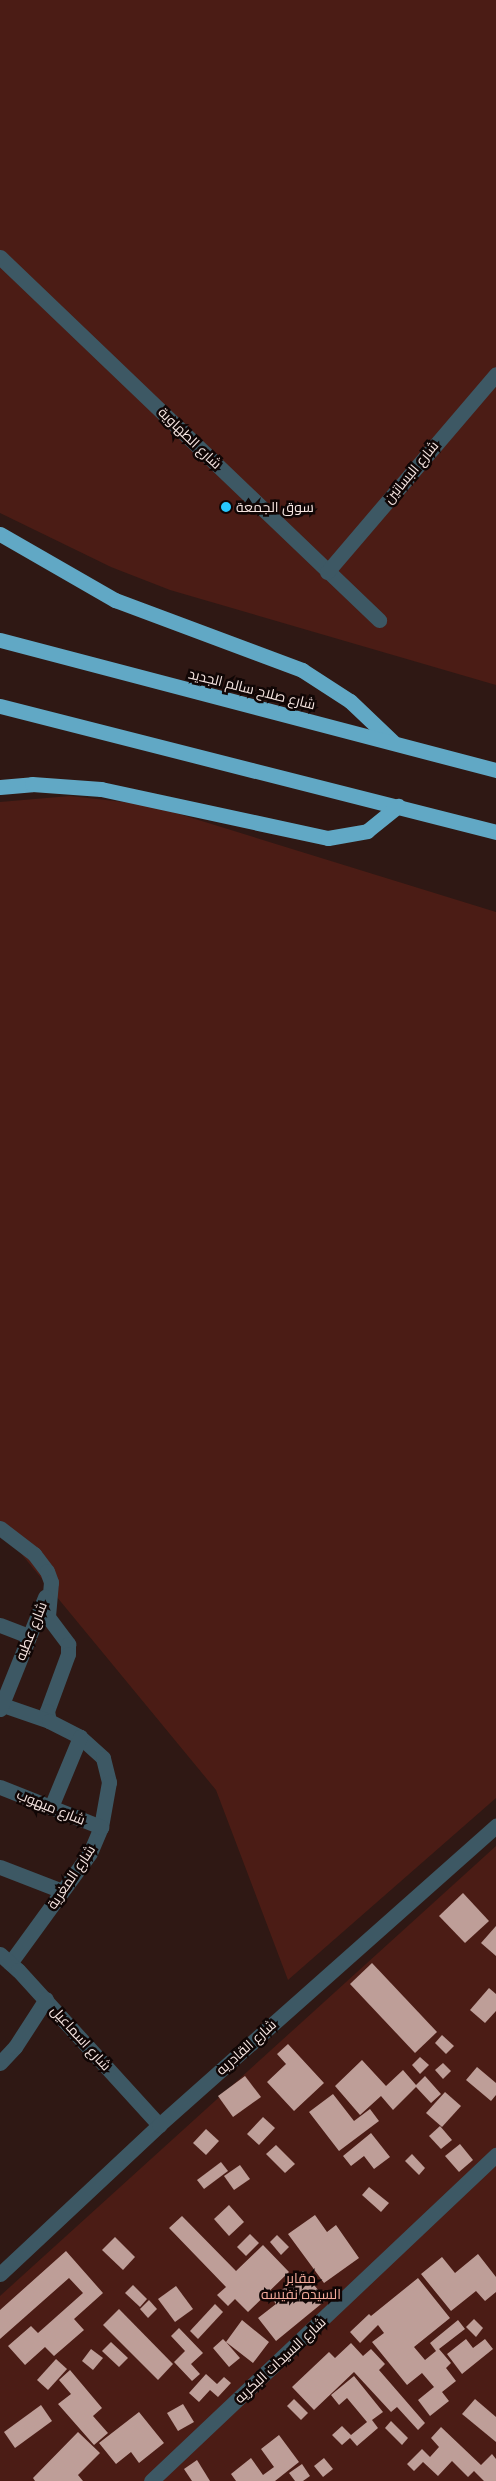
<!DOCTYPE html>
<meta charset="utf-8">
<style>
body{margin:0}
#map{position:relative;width:496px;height:2481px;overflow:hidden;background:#2f1814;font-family:Lato,Cairo,sans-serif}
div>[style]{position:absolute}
.green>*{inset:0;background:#4b1c15}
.building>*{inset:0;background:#be9e98}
.minor>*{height:15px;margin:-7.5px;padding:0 7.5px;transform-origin:7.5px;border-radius:7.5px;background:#3d5864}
.highway>*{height:15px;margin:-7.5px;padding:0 7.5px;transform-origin:7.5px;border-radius:7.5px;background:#61a8c5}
.dots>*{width:14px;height:14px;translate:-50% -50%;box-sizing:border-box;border:2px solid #100605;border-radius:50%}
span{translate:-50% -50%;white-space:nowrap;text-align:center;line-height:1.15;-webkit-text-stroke:5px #100605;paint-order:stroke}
.street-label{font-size:14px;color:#f7e6e2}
.poi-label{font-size:14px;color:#f7e6e2}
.left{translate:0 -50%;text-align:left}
.park-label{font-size:14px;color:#f4aa9b}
</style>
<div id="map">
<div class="green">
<div style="clip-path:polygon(0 0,496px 0,496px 685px,170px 590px,111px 567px,0 513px)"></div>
<div style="clip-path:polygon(70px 796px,150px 805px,496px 912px,496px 1798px,288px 1980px,216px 1790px,0 1528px,0 802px)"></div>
<div style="clip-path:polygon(496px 1846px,496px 2481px,0 2481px,0 2296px)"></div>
</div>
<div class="building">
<div style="clip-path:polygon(463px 1893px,489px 1921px,465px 1943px,439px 1916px)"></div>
<div style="clip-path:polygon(496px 1926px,496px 1956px,481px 1943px)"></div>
<div style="clip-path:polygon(372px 1963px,437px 2032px,415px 2053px,350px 1984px)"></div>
<div style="clip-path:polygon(489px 1988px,496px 1994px,496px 2011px,485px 2023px,470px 2010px)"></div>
<div style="clip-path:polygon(442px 2035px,454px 2046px,446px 2054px,435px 2043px)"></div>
<div style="clip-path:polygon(288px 2044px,324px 2083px,294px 2111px,267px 2082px,286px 2064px,277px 2054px)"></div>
<div style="clip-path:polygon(420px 2057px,429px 2065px,420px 2074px,412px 2065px)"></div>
<div style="clip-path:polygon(362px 2060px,386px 2086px,403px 2070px,416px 2085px,425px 2076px,441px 2094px,431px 2103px,416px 2087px,393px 2110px,381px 2096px,360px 2115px,335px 2086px)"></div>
<div style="clip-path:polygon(443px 2063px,451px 2071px,443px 2079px,435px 2070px)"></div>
<div style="clip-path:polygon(477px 2067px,496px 2083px,496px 2095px,491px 2101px,466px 2080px)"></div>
<div style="clip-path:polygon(245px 2076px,261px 2097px,233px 2117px,218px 2096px)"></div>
<div style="clip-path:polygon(445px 2092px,461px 2106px,442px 2127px,426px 2113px)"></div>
<div style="clip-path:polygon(333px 2094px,354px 2121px,370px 2109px,379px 2121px,339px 2151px,309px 2112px)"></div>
<div style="clip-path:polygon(263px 2117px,275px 2128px,259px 2145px,247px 2134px)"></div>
<div style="clip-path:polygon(440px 2126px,452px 2140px,441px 2149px,429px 2136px)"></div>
<div style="clip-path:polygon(206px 2129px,219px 2141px,206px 2155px,193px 2143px)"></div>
<div style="clip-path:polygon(371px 2133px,390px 2157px,374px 2169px,364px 2156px,351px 2166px,343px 2156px)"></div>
<div style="clip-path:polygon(460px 2144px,473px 2160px,459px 2172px,445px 2156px)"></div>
<div style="clip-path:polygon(276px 2145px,295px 2164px,285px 2173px,266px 2154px)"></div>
<div style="clip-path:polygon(412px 2154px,425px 2168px,419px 2175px,405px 2161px)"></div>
<div style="clip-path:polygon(221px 2162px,228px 2171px,204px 2189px,197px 2180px)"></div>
<div style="clip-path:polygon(240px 2165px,250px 2179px,234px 2190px,224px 2176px)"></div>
<div style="clip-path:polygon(369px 2187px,389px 2203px,381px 2212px,362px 2195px)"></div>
<div style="clip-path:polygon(229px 2205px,244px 2222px,229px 2236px,214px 2219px)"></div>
<div style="clip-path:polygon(315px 2215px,327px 2232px,336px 2225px,359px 2258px,324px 2283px,288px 2234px)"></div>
<div style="clip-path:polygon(182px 2216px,236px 2271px,263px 2245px,289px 2272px,248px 2312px,235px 2299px,228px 2306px,217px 2295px,226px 2287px,169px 2228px)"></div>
<div style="clip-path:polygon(250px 2234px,259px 2243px,246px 2256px,237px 2247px)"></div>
<div style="clip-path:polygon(277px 2235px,289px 2247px,281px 2255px,270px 2242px)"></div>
<div style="clip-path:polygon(115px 2237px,135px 2257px,123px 2270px,102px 2250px)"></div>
<div style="clip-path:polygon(66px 2251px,103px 2293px,74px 2319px,84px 2330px,54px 2356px,45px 2347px,25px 2365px,8px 2346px,31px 2326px,38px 2333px,83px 2293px,69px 2278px,0 2339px,0 2310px)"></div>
<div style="clip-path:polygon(478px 2254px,496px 2277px,496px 2292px,485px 2301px,476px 2291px,451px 2311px,421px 2274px,442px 2257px,455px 2273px)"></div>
<div style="clip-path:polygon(303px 2271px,326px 2300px,276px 2341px,258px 2318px,276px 2304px,272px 2299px)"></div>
<div style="clip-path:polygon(418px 2278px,450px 2318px,414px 2347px,425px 2360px,436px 2351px,430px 2343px,458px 2320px,465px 2329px,439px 2349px,451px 2363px,446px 2368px,456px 2381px,442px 2392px,449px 2401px,430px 2416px,418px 2400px,434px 2387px,422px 2373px,407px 2385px,372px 2342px,384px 2333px,378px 2325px,360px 2343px,350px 2332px,369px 2314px,371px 2316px)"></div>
<div style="clip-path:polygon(133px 2285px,147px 2299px,140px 2307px,125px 2293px)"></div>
<div style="clip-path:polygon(176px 2286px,193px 2309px,175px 2322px,158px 2299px)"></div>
<div style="clip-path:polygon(149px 2300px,157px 2309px,148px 2318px,140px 2309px)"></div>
<div style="clip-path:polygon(215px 2304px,223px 2312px,198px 2339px,190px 2331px)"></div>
<div style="clip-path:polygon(119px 2309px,173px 2364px,158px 2380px,103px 2325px)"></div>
<div style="clip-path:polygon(474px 2319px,483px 2328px,476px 2337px,466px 2327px)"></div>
<div style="clip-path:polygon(242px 2320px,269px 2342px,253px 2363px,226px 2342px,240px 2358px,229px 2367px,213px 2348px,223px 2339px,226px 2342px)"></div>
<div style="clip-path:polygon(179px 2328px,203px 2353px,191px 2364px,200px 2374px,192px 2381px,174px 2362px,185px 2351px,171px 2336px)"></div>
<div style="clip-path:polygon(466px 2339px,473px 2348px,485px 2339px,493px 2349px,462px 2374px,447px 2354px)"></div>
<div style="clip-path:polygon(111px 2342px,128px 2358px,119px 2367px,102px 2351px)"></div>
<div style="clip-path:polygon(351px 2343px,363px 2356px,371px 2349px,385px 2364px,379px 2370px,425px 2423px,418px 2430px,397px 2407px,391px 2412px,354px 2372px,314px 2410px,292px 2387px,329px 2352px,335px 2358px)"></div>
<div style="clip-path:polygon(91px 2349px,103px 2358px,93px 2370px,82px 2361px)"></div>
<div style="clip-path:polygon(56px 2359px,67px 2369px,48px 2390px,37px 2380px)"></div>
<div style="clip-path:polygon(70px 2370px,102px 2408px,93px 2416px,108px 2433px,94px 2445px,58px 2404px,71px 2394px,59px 2380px)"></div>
<div style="clip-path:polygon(206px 2374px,217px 2384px,224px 2377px,231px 2383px,218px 2397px,210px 2390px,199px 2402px,189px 2393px)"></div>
<div style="clip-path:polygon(354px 2376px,383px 2412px,372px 2420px,378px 2428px,357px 2446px,350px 2438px,342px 2445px,332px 2435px,342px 2426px,351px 2435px,367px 2422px,347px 2398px,339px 2405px,331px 2395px)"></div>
<div style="clip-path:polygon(294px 2399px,308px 2413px,301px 2420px,287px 2406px)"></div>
<div style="clip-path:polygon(475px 2399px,496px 2417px,496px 2442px,462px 2414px)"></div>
<div style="clip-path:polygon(183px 2404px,194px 2422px,178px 2431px,167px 2413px)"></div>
<div style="clip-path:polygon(41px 2405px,52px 2421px,15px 2448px,4px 2432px)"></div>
<div style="clip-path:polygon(139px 2412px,164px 2443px,139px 2463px,131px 2452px,116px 2464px,99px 2443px)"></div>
<div style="clip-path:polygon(391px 2421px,408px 2438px,402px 2445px,385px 2428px)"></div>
<div style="clip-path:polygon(441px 2427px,481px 2465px,492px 2454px,496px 2459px,496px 2481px,484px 2481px,474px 2471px,468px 2477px,452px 2461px,438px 2476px,423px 2462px,414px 2471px,407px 2464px,422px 2449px,430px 2457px,439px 2447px,431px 2438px)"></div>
<div style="clip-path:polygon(78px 2432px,100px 2453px,78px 2475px,83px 2481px,35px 2481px,33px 2478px)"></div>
<div style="clip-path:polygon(279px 2435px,299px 2462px,275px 2481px,236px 2481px,231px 2474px,251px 2458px,263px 2475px,274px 2467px,261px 2449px)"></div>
<div style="clip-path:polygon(324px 2458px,333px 2469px,323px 2477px,314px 2466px)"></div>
<div style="clip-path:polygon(197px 2460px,210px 2481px,192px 2481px,184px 2469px)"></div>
<div style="clip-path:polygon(302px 2464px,310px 2476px,303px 2481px,295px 2481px,289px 2473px)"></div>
</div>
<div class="minor">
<div style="left:0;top:257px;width:525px;rotate:43.76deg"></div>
<div style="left:327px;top:572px;width:260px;rotate:-49.5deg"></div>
<div style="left:0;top:1528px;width:43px;rotate:37.4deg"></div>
<div style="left:34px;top:1554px;width:21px;rotate:53deg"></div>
<div style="left:47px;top:1571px;width:12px;rotate:70deg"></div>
<div style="left:51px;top:1582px;width:35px;rotate:95deg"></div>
<div style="left:48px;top:1617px;width:34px;rotate:53deg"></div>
<div style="left:68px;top:1644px;width:10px;rotate:90deg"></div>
<div style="left:68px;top:1654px;width:61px;rotate:110.2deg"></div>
<div style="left:47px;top:1711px;width:10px;rotate:79deg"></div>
<div style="left:0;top:1625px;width:30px;rotate:21deg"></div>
<div style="left:0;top:1704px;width:52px;rotate:19.1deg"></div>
<div style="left:49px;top:1721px;width:35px;rotate:27deg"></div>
<div style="left:80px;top:1737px;width:31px;rotate:42deg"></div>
<div style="left:103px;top:1758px;width:25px;rotate:76deg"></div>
<div style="left:109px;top:1782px;width:46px;rotate:100.1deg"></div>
<div style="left:101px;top:1827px;width:28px;rotate:113deg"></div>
<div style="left:90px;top:1853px;width:136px;rotate:126deg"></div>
<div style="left:0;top:1709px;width:121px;rotate:-68.1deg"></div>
<div style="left:0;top:1787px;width:109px;rotate:21.6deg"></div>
<div style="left:51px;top:1807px;width:76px;rotate:-67.5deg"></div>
<div style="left:0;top:1867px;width:66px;rotate:21.2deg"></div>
<div style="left:0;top:1954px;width:24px;rotate:42deg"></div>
<div style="left:18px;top:1970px;width:210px;rotate:47.7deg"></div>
<div style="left:0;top:2063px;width:22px;rotate:-47deg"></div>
<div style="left:15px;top:2047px;width:57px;rotate:-57.1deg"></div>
<div style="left:0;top:2274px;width:218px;rotate:-43.1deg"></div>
<div style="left:159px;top:2125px;width:451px;rotate:-41.6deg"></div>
<div style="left:151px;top:2481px;width:475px;rotate:-43.4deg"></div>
</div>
<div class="highway">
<div style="left:0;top:534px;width:133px;rotate:29.9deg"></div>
<div style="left:115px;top:600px;width:200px;rotate:20.5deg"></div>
<div style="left:302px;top:670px;width:57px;rotate:32.9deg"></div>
<div style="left:350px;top:701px;width:59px;rotate:43.6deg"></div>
<div style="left:0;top:640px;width:513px;rotate:14.69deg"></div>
<div style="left:0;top:706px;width:512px;rotate:14.25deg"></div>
<div style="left:0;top:787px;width:32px;rotate:-5deg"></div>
<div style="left:32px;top:784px;width:69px;rotate:4.1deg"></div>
<div style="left:101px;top:789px;width:232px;rotate:12.2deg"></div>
<div style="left:328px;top:838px;width:40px;rotate:-10deg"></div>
<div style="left:367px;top:831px;width:40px;rotate:-39deg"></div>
</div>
<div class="dots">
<div style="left:226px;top:507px;background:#27c8ff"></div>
</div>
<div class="street-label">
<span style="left:190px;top:438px;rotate:44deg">شارع الطهاوية</span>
<span style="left:411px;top:472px;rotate:-50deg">شارع البساتين</span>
<span style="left:252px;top:689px;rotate:14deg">شارع صلاح سالم الجديد</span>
<span style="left:31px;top:1631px;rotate:-68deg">شارع عطيه</span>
<span style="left:51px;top:1807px;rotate:22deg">شارع ميهوب</span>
<span style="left:71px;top:1877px;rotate:-56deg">شارع المغرية</span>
<span style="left:81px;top:2038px;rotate:48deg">شارع اسماعيل</span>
<span style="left:246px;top:2047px;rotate:-42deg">شارع القادريه</span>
<span style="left:280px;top:2360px;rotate:-43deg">شارع السيدات البكريه</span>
</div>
<div class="poi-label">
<span class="left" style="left:236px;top:507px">سوق الجمعة</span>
</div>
<div class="park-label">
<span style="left:301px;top:2286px">مقابر<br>السيده نفيسه</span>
</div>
</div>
